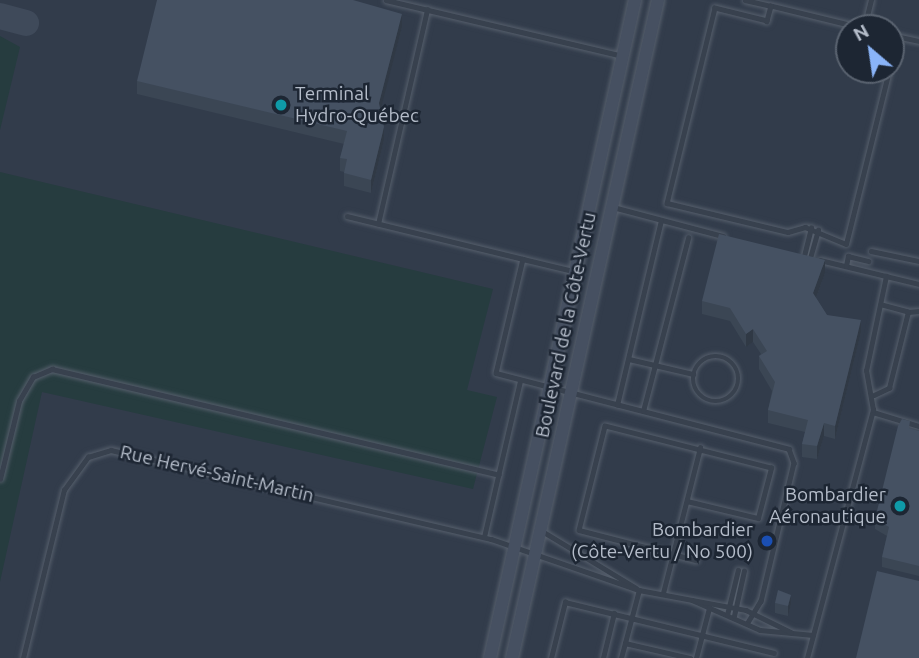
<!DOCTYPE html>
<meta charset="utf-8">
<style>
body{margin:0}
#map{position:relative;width:919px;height:658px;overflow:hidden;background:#242f3e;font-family:Ubuntu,sans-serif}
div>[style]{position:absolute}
.airport>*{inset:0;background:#323c4b}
.green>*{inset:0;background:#263c3f}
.taxiway>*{height:26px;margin:-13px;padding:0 13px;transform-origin:13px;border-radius:13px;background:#3f4a5a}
.roads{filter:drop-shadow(0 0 2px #565f6c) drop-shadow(0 0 2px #565f6c)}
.lane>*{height:4.5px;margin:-2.25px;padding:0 2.25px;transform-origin:2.25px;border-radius:2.25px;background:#38414e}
.lane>.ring{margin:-2.25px;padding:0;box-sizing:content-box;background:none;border:4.5px solid #38414e;border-radius:50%}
.secondary>*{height:12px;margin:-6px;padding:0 6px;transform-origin:6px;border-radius:6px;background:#465061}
.wall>*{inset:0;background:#3b4654}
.shaded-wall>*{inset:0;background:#303945}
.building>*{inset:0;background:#455162}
.dots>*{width:19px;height:19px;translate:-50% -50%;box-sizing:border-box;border:4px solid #1d2633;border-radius:50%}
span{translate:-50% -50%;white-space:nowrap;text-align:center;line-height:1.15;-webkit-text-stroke:5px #1d2633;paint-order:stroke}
.poi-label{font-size:19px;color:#b4bcc9}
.left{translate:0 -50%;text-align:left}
.right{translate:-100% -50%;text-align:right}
.street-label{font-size:19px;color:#b4bcc9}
.north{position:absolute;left:835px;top:14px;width:70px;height:70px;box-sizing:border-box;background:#1d2633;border:2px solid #59626f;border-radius:50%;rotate:331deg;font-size:19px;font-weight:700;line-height:28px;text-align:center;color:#b4bcc9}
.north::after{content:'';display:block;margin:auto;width:24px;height:32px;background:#8ab4f8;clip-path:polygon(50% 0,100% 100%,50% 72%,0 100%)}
</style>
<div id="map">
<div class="airport">
<div style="clip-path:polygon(evenodd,0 0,919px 0,919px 658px,0 658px,0 0,849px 28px,891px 28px,891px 70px,849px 70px,849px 28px)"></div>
</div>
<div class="green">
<div style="clip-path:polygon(0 36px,20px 47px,0 130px)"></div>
<div style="clip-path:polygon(0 172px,493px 289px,467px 390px,497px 397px,473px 489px,42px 392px,0 582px)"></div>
</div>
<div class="taxiway">
<div style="left:0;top:16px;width:27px;rotate:15deg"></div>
</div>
<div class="roads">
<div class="lane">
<div style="left:386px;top:0;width:243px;rotate:13.3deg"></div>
<div style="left:745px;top:0;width:27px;rotate:13deg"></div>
<div style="left:861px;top:28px;width:93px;rotate:-166.3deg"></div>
<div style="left:771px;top:6px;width:16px;rotate:105deg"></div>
<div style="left:767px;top:21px;width:54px;rotate:-166deg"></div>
<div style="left:715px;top:8px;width:201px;rotate:103.8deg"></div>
<div style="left:667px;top:203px;width:124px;rotate:13.5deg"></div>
<div style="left:788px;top:232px;width:18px;rotate:-16deg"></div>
<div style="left:805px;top:227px;width:44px;rotate:22.5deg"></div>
<div style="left:846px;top:244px;width:179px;rotate:-76.1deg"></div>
<div style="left:864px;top:28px;width:29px;rotate:-76deg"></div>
<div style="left:891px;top:35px;width:29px;rotate:12deg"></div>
<div style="left:891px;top:61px;width:26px;rotate:-77deg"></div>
<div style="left:613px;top:207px;width:114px;rotate:14.8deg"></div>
<div style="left:347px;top:216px;width:181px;rotate:13.7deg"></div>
<div style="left:523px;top:259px;width:117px;rotate:103.3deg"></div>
<div style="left:496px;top:373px;width:303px;rotate:14.5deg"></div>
<div style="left:789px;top:449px;width:15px;rotate:70deg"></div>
<div style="left:794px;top:463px;width:142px;rotate:103.4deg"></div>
<div style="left:761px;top:601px;width:26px;rotate:121deg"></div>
<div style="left:378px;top:224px;width:220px;rotate:-77.1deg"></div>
<div style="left:871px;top:251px;width:49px;rotate:11.8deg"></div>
<div style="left:804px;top:256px;width:29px;rotate:-76deg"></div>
<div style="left:810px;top:258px;width:29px;rotate:-74deg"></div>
<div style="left:523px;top:259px;width:51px;rotate:13.5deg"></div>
<div style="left:820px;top:260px;width:102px;rotate:13.6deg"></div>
<div style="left:846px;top:266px;width:10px;rotate:-79deg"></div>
<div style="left:848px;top:256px;width:21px;rotate:14deg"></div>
<div style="left:908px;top:312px;width:11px;rotate:-5deg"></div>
<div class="ring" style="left:693px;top:356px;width:41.5px;height:41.5px"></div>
<div style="left:629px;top:359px;width:66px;rotate:13.2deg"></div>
<div style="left:874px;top:395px;width:17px;rotate:-25deg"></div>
<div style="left:889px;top:388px;width:78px;rotate:-76deg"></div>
<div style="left:908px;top:312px;width:27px;rotate:-165deg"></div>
<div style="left:617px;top:405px;width:189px;rotate:-76.6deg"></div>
<div style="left:643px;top:411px;width:179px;rotate:-75.4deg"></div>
<div style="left:873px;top:412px;width:48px;rotate:16.9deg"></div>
<div style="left:0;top:479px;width:80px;rotate:-76.3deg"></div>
<div style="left:19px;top:401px;width:28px;rotate:-60deg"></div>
<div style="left:33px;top:377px;width:21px;rotate:-23deg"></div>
<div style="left:52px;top:369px;width:459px;rotate:13.3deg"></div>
<div style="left:687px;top:501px;width:73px;rotate:13.5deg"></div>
<div style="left:758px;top:518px;width:52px;rotate:-75.4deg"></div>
<div style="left:771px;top:468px;width:171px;rotate:-165.8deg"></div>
<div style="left:605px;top:426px;width:107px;rotate:104deg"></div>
<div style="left:579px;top:530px;width:121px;rotate:14.4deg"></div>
<div style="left:542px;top:531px;width:110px;rotate:31.2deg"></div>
<div style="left:484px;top:537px;width:160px;rotate:-77deg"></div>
<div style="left:663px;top:593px;width:150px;rotate:-75.7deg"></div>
<div style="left:692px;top:600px;width:74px;rotate:23.8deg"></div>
<div style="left:760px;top:630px;width:53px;rotate:5.4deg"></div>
<div style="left:727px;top:615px;width:46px;rotate:-76.3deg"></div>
<div style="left:734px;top:616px;width:46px;rotate:-77.5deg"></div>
<div style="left:625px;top:643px;width:67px;rotate:13deg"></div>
<div style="left:23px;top:658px;width:173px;rotate:-76.3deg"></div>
<div style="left:64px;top:490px;width:41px;rotate:-54deg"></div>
<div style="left:88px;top:457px;width:24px;rotate:-17deg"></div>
<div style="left:111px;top:450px;width:390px;rotate:13.2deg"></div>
<div style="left:491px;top:539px;width:157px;rotate:19deg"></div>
<div style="left:639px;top:590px;width:109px;rotate:10.6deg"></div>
<div style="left:746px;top:610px;width:50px;rotate:26.1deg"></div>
<div style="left:551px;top:658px;width:58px;rotate:-76deg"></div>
<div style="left:565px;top:602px;width:215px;rotate:13.7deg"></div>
<div style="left:603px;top:658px;width:46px;rotate:-76.3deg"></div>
<div style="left:621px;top:658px;width:70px;rotate:-75.2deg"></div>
<div style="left:696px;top:658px;width:52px;rotate:-75.4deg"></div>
<div style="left:807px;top:658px;width:257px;rotate:-75.1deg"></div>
<div style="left:873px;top:410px;width:40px;rotate:-100deg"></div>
<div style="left:866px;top:371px;width:97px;rotate:-78.1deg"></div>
</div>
<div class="secondary">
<div style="left:490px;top:658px;width:674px;rotate:-77.57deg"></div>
<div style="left:512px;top:658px;width:674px;rotate:-77.49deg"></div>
</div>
</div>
<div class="wall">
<div style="clip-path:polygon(402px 27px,380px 110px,384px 140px,371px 193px,344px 186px,344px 172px,340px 171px,340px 158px,344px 144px,137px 94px,137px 81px)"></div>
<div style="clip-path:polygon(825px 273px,816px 298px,827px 315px,861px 332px,835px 439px,824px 436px,817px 459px,802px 457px,802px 444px,805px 432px,768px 423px,768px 410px,772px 391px,759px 369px,759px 356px,761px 354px,753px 342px,746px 347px,730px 321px,702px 314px,702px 301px)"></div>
<div style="clip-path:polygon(910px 429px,919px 431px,919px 576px,882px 567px,882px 557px,887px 536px,875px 529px,875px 519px)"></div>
<div style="clip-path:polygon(775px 603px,791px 604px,788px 616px,775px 613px)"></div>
</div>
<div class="shaded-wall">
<div style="clip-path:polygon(402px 14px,402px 27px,379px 116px,379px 103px)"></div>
<div style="clip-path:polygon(384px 127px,384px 140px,371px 193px,371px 180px)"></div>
<div style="clip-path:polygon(825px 260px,825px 273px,813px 306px,813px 293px)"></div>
<div style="clip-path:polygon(861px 320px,861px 332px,835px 439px,835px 426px)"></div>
<div style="clip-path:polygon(753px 329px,753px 342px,746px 347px,746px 334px)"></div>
<div style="clip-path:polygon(824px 423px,824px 436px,817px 459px,817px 446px)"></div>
<div style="clip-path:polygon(791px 595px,791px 604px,788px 616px,788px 606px)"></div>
</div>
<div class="building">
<div style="clip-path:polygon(157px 0,353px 0,402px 14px,379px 103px,384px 127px,371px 180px,344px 173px,347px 159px,340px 158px,347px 131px,137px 81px)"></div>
<div style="clip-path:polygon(719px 234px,825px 260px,813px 293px,827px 315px,861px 320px,835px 426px,824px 423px,817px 446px,802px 444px,808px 420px,768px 410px,775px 382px,759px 356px,767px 351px,753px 329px,746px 334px,730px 308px,702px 301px)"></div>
<div style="clip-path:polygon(902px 419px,910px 421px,909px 428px,919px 431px,919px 566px,882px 557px,889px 527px,875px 519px,898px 426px)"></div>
<div style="clip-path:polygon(877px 571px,919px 581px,919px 658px,856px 658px)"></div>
<div style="clip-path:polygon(778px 590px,791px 595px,788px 606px,775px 603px)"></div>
</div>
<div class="dots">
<div style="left:281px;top:105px;background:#0f9aa8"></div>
<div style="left:900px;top:506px;background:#0f9aa8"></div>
<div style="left:767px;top:541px;background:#1a4fb4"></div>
</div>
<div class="poi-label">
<span class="left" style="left:295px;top:105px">Terminal<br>Hydro-Québec</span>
<span class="right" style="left:886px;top:506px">Bombardier<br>Aéronautique</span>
<span class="right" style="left:753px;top:541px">Bombardier<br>(Côte-Vertu / No 500)</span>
</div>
<div class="street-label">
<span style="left:566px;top:325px;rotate:-78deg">Boulevard de la Côte-Vertu</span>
<span style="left:217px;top:474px;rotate:13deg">Rue Hervé-Saint-Martin</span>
</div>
<div class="north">N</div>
</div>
